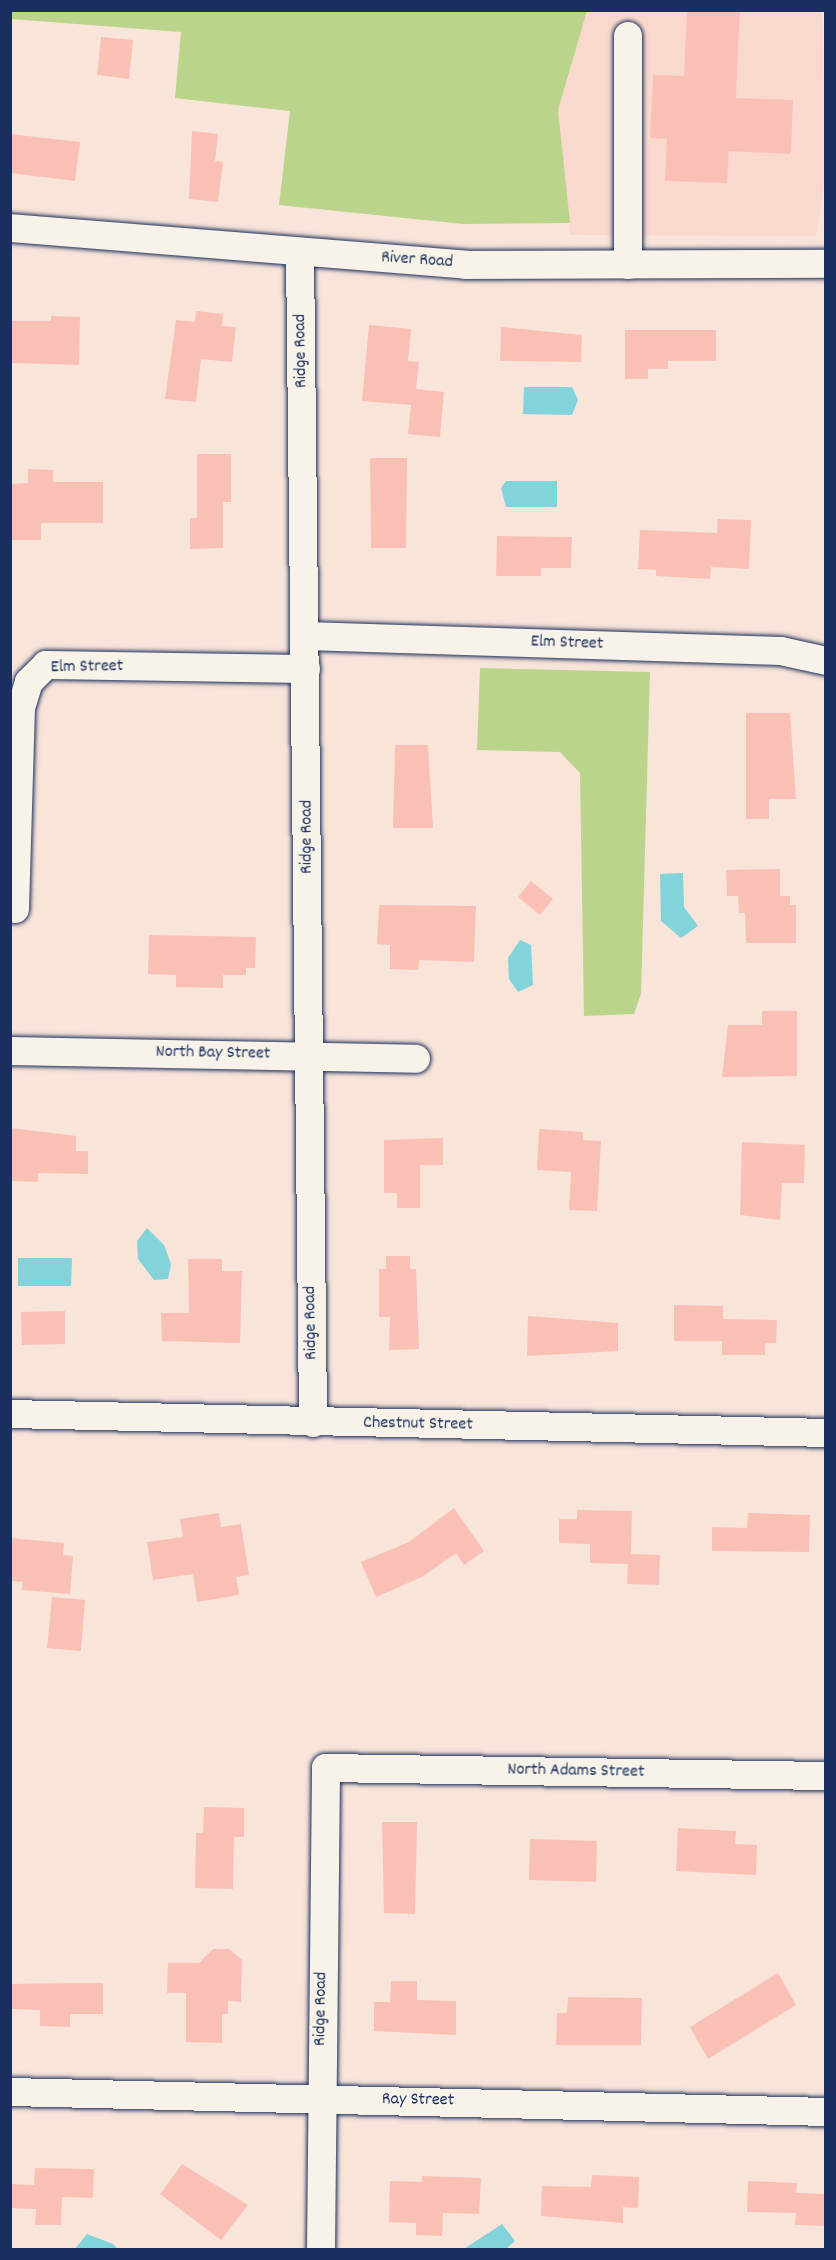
<!DOCTYPE html>
<style>
body{margin:0}
#map{position:relative;width:836px;height:2260px;overflow:hidden;background:#f8e4d9;font-family:Dekko,sans-serif}
div>[style]{position:absolute}
.built>*{inset:0;background:#f9d9ce}
.green>*{inset:0;background:#bad48b}
.water>*{inset:0;background:#82d3da}
.building>*{inset:0;background:#fbc0b5}
.roads{filter:drop-shadow(0 0 2px #1b2f5e) drop-shadow(0 0 2px #1b2f5e)}
.minor>*{height:28px;margin:-14px;padding:0 14px;transform-origin:14px;border-radius:14px;background:#f7f3e8}
span{translate:-50% -50%;white-space:nowrap;text-align:center;line-height:1.15;-webkit-text-stroke:5px #f7f3e8;paint-order:stroke}
.street-label{font-size:18px;color:#1b2f5e}
.frame{position:absolute;inset:0;border:12px solid #1b2f5e;pointer-events:none}
</style>
<div id="map">
<div class="built">
<div style="clip-path:polygon(587px 11px,822px 11px,826px 169px,816px 236px,570px 235px,558px 110px)"></div>
</div>
<div class="green">
<div style="clip-path:polygon(10px 11px,587px 11px,558px 110px,570px 223px,463px 224px,279px 205px,290px 111px,175px 98px,181px 32px,11px 19px)"></div>
<div style="clip-path:polygon(480px 668px,650px 672px,641px 994px,634px 1014px,584px 1016px,580px 773px,560px 752px,477px 750px)"></div>
</div>
<div class="water">
<div style="clip-path:polygon(524px 387px,572px 387px,578px 400px,572px 415px,523px 414px)"></div>
<div style="clip-path:polygon(506px 481px,557px 481px,557px 507px,506px 507px,501px 488px)"></div>
<div style="clip-path:polygon(683px 873px,684px 907px,698px 926px,681px 938px,661px 921px,660px 874px)"></div>
<div style="clip-path:polygon(520px 940px,531px 945px,533px 985px,518px 992px,509px 979px,508px 958px)"></div>
<div style="clip-path:polygon(147px 1228px,164px 1245px,171px 1264px,168px 1279px,154px 1280px,138px 1259px,137px 1241px)"></div>
<div style="clip-path:polygon(18px 1258px,72px 1258px,71px 1286px,18px 1286px)"></div>
<div style="clip-path:polygon(502px 2224px,515px 2241px,506px 2249px,464px 2249px)"></div>
<div style="clip-path:polygon(87px 2234px,113px 2244px,118px 2249px,75px 2249px)"></div>
</div>
<div class="building">
<div style="clip-path:polygon(687px 10px,740px 10px,736px 98px,793px 100px,791px 154px,729px 151px,727px 183px,665px 181px,667px 139px,650px 138px,653px 75px,684px 76px)"></div>
<div style="clip-path:polygon(101px 37px,133px 40px,129px 79px,97px 75px)"></div>
<div style="clip-path:polygon(192px 131px,218px 134px,215px 161px,223px 162px,218px 202px,189px 199px)"></div>
<div style="clip-path:polygon(10px 134px,80px 142px,75px 181px,10px 173px)"></div>
<div style="clip-path:polygon(196px 311px,223px 314px,222px 326px,236px 327px,232px 362px,201px 359px,196px 402px,165px 399px,176px 320px,195px 322px)"></div>
<div style="clip-path:polygon(51px 316px,80px 317px,79px 365px,10px 363px,10px 321px,51px 321px)"></div>
<div style="clip-path:polygon(369px 325px,411px 329px,408px 361px,419px 362px,416px 389px,444px 392px,440px 437px,408px 434px,411px 405px,362px 401px)"></div>
<div style="clip-path:polygon(501px 327px,582px 335px,581px 362px,500px 361px)"></div>
<div style="clip-path:polygon(625px 330px,716px 330px,716px 361px,668px 361px,668px 369px,648px 369px,648px 379px,625px 379px)"></div>
<div style="clip-path:polygon(197px 454px,231px 454px,231px 502px,223px 502px,223px 548px,190px 549px,190px 518px,197px 518px)"></div>
<div style="clip-path:polygon(370px 458px,407px 458px,406px 548px,371px 548px)"></div>
<div style="clip-path:polygon(28px 469px,53px 470px,53px 482px,103px 482px,103px 523px,41px 523px,41px 540px,10px 540px,10px 484px,28px 483px)"></div>
<div style="clip-path:polygon(718px 519px,751px 520px,749px 569px,711px 567px,710px 579px,656px 576px,656px 570px,638px 569px,640px 530px,717px 533px)"></div>
<div style="clip-path:polygon(497px 536px,572px 537px,571px 568px,541px 568px,541px 576px,496px 576px)"></div>
<div style="clip-path:polygon(746px 713px,790px 713px,796px 799px,769px 799px,769px 819px,746px 819px)"></div>
<div style="clip-path:polygon(395px 745px,428px 745px,433px 828px,393px 828px)"></div>
<div style="clip-path:polygon(780px 869px,780px 896px,790px 896px,790px 905px,796px 905px,796px 943px,746px 943px,745px 913px,739px 913px,738px 896px,727px 896px,726px 870px)"></div>
<div style="clip-path:polygon(531px 881px,553px 899px,540px 915px,518px 897px)"></div>
<div style="clip-path:polygon(379px 905px,476px 906px,474px 962px,419px 960px,418px 970px,390px 969px,390px 945px,377px 944px)"></div>
<div style="clip-path:polygon(149px 935px,256px 937px,255px 968px,246px 968px,246px 975px,223px 975px,223px 988px,176px 987px,176px 975px,148px 974px)"></div>
<div style="clip-path:polygon(762px 1011px,797px 1011px,797px 1076px,722px 1077px,728px 1025px,762px 1025px)"></div>
<div style="clip-path:polygon(10px 1128px,76px 1136px,76px 1151px,88px 1151px,88px 1174px,38px 1173px,38px 1182px,10px 1181px)"></div>
<div style="clip-path:polygon(539px 1129px,583px 1132px,583px 1140px,601px 1141px,597px 1211px,569px 1210px,571px 1172px,537px 1170px)"></div>
<div style="clip-path:polygon(443px 1138px,443px 1165px,420px 1165px,420px 1208px,397px 1208px,397px 1193px,384px 1193px,384px 1140px)"></div>
<div style="clip-path:polygon(742px 1142px,805px 1145px,804px 1183px,782px 1183px,780px 1220px,740px 1215px)"></div>
<div style="clip-path:polygon(386px 1256px,410px 1256px,410px 1269px,416px 1269px,419px 1349px,389px 1350px,390px 1317px,379px 1317px,379px 1269px,386px 1269px)"></div>
<div style="clip-path:polygon(188px 1259px,222px 1259px,222px 1271px,242px 1271px,240px 1343px,162px 1341px,161px 1313px,189px 1313px)"></div>
<div style="clip-path:polygon(674px 1305px,723px 1306px,723px 1319px,777px 1320px,776px 1343px,765px 1343px,765px 1355px,722px 1355px,722px 1341px,674px 1341px)"></div>
<div style="clip-path:polygon(65px 1311px,65px 1344px,22px 1345px,21px 1312px)"></div>
<div style="clip-path:polygon(528px 1316px,618px 1323px,618px 1351px,527px 1356px)"></div>
<div style="clip-path:polygon(454px 1508px,484px 1551px,464px 1565px,456px 1553px,422px 1577px,376px 1597px,361px 1562px,409px 1542px)"></div>
<div style="clip-path:polygon(577px 1510px,632px 1511px,631px 1554px,660px 1555px,659px 1585px,627px 1584px,628px 1564px,590px 1563px,590px 1544px,559px 1543px,559px 1519px,577px 1519px)"></div>
<div style="clip-path:polygon(219px 1513px,221px 1527px,241px 1524px,249px 1575px,236px 1577px,239px 1595px,197px 1602px,193px 1574px,153px 1580px,147px 1542px,183px 1537px,180px 1519px)"></div>
<div style="clip-path:polygon(748px 1513px,810px 1515px,809px 1552px,712px 1551px,712px 1527px,747px 1528px)"></div>
<div style="clip-path:polygon(10px 1538px,64px 1543px,63px 1555px,73px 1556px,70px 1594px,22px 1590px,23px 1582px,10px 1581px)"></div>
<div style="clip-path:polygon(52px 1597px,85px 1600px,81px 1651px,47px 1648px)"></div>
<div style="clip-path:polygon(204px 1807px,244px 1808px,244px 1837px,234px 1837px,233px 1889px,195px 1888px,196px 1833px,203px 1833px)"></div>
<div style="clip-path:polygon(382px 1822px,417px 1822px,415px 1914px,384px 1913px)"></div>
<div style="clip-path:polygon(678px 1828px,736px 1831px,735px 1844px,757px 1845px,756px 1875px,676px 1871px)"></div>
<div style="clip-path:polygon(530px 1839px,597px 1841px,596px 1882px,529px 1880px)"></div>
<div style="clip-path:polygon(213px 1949px,229px 1949px,242px 1960px,241px 2002px,228px 2001px,228px 2014px,222px 2014px,222px 2043px,186px 2042px,186px 1993px,167px 1993px,168px 1963px,199px 1963px)"></div>
<div style="clip-path:polygon(778px 1973px,796px 2005px,708px 2059px,690px 2027px)"></div>
<div style="clip-path:polygon(391px 1981px,417px 1981px,417px 2000px,456px 2001px,456px 2035px,374px 2031px,374px 2002px,390px 2002px)"></div>
<div style="clip-path:polygon(75px 1983px,103px 1983px,103px 2014px,70px 2014px,70px 2027px,40px 2026px,40px 2010px,10px 2009px,10px 1984px)"></div>
<div style="clip-path:polygon(568px 1997px,642px 1998px,641px 2045px,556px 2045px,557px 2013px,567px 2013px)"></div>
<div style="clip-path:polygon(182px 2164px,248px 2205px,221px 2240px,160px 2194px)"></div>
<div style="clip-path:polygon(35px 2168px,94px 2169px,93px 2198px,62px 2197px,61px 2225px,35px 2225px,36px 2209px,10px 2208px,10px 2184px,34px 2185px)"></div>
<div style="clip-path:polygon(592px 2175px,639px 2177px,638px 2208px,623px 2207px,623px 2223px,541px 2216px,542px 2186px,591px 2187px)"></div>
<div style="clip-path:polygon(422px 2176px,481px 2178px,479px 2214px,443px 2213px,442px 2236px,416px 2235px,416px 2223px,389px 2222px,390px 2181px,422px 2182px)"></div>
<div style="clip-path:polygon(748px 2181px,797px 2183px,796px 2193px,825px 2194px,825px 2226px,795px 2225px,796px 2213px,747px 2212px)"></div>
</div>
<div class="roads">
<div class="minor">
<div style="left:628px;top:36px;width:229px;rotate:90deg"></div>
<div style="left:10px;top:228px;width:457px;rotate:4.6deg"></div>
<div style="left:466px;top:265px;width:360px;rotate:-0.2deg"></div>
<div style="left:300px;top:252px;width:1171px;rotate:89.36deg"></div>
<div style="left:306px;top:636px;width:475px;rotate:1.8deg"></div>
<div style="left:781px;top:651px;width:46px;rotate:12.5deg"></div>
<div style="left:15px;top:909px;width:201px;rotate:-88.3deg"></div>
<div style="left:21px;top:708px;width:27px;rotate:-73deg"></div>
<div style="left:29px;top:682px;width:24px;rotate:-45deg"></div>
<div style="left:46px;top:665px;width:260px;rotate:0.9deg"></div>
<div style="left:10px;top:1051px;width:406px;rotate:1.1deg"></div>
<div style="left:10px;top:1414px;width:816px;rotate:1.33deg"></div>
<div style="left:10px;top:2092px;width:816px;rotate:1.4deg"></div>
<div style="left:321px;top:2250px;width:482px;rotate:-89.4deg"></div>
<div style="left:326px;top:1768px;width:500px;rotate:0.92deg"></div>
</div>
</div>
<div class="street-label">
<span style="left:417px;top:261px;rotate:4deg">River Road</span>
<span style="left:302px;top:351px;rotate:-91deg">Ridge Road</span>
<span style="left:567px;top:644px;rotate:2deg">Elm Street</span>
<span style="left:87px;top:668px;rotate:-1deg">Elm Street</span>
<span style="left:308px;top:837px;rotate:-90deg">Ridge Road</span>
<span style="left:213px;top:1054px;rotate:1deg">North Bay Street</span>
<span style="left:312px;top:1323px;rotate:-91deg">Ridge Road</span>
<span style="left:418px;top:1425px;rotate:1deg">Chestnut Street</span>
<span style="left:576px;top:1772px;rotate:1deg">North Adams Street</span>
<span style="left:322px;top:2009px;rotate:-89deg">Ridge Road</span>
<span style="left:418px;top:2101px;rotate:1deg">Ray Street</span>
</div>
<div class="frame"></div>
</div>
